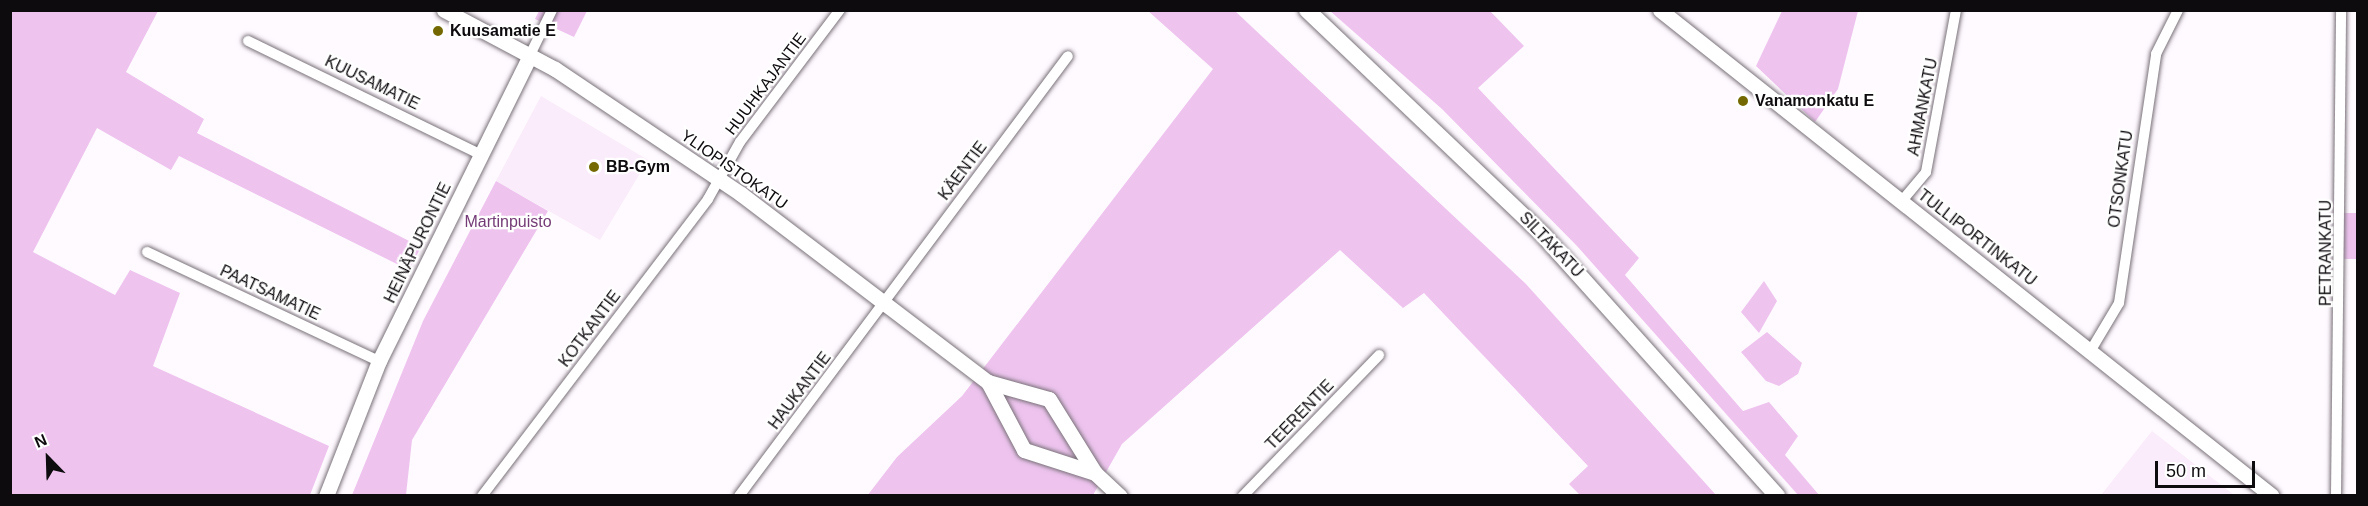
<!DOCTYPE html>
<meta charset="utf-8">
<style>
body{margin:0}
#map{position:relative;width:2368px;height:506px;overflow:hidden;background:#fffaff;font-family:Arial,sans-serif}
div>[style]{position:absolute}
.built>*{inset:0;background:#faecfa}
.green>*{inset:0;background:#eec4ef}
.roads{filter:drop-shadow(0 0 2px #797279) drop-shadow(0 0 2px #797279)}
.street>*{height:10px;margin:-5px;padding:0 5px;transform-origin:5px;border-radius:5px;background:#fff}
.secondary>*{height:15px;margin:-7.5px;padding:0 7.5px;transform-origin:7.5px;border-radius:7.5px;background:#fff}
.primary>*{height:16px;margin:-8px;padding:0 8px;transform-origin:8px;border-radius:8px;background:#fff}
.dots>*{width:16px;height:16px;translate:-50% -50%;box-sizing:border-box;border:3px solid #fff;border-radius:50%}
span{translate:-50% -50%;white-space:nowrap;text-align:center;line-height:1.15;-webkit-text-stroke:4.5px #fff;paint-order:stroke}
.poi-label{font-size:16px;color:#0e0b0e;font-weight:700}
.left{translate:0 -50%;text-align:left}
.street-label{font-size:16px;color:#0e0b0e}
.park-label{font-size:16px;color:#743a76}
.frame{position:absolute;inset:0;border:12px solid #0e0b0e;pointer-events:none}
.north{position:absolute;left:18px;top:428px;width:60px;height:60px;-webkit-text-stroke:4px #fff;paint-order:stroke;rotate:337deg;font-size:16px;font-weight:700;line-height:24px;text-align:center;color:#0e0b0e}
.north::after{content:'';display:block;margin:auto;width:21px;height:27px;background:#0e0b0e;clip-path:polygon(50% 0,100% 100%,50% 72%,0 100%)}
.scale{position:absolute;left:2155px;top:461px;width:100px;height:27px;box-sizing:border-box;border:3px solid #0e0b0e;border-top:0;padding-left:8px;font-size:18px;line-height:21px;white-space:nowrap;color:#0e0b0e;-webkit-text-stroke:4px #fff;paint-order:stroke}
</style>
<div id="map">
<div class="built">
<div style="clip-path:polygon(541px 96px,648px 160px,600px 240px,496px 181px)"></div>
<div style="clip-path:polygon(2152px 431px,2234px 495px,2101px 495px)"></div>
</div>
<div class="green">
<div style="clip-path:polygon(1147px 10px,1235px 11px,1526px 284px,1716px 495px,1580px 495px,1569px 484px,1588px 466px,1424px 293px,1403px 308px,1340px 250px,1122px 444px,1093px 495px,867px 496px,897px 457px,962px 396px,1213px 69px)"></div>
<div style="clip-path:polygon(10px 11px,158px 11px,126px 72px,204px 119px,197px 133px,421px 247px,409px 270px,179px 156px,171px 170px,97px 128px,33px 252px,115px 295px,130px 270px,180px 293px,153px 366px,329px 446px,310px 495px,11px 495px)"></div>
<div style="clip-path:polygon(539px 11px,587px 11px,574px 37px,535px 19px)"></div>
<div style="clip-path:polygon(1330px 11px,1490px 11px,1524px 46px,1478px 88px,1639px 258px,1625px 275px,1743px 411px,1769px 402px,1798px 436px,1785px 455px,1819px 495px,1798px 495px,1577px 246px,1442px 109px)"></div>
<div style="clip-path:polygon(1782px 11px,1858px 11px,1838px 89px,1815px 122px,1756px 66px)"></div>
<div style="clip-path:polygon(496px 181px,548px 211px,412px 440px,406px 495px,352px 495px,423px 321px)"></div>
<div style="clip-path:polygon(2342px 213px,2357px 213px,2357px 259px,2343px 259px)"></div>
<div style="clip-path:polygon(1764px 281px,1777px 301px,1759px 333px,1741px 312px)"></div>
<div style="clip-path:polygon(1767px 332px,1802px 363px,1798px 374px,1779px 386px,1766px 381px,1741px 352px)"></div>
</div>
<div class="roads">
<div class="street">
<div style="left:248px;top:41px;width:260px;rotate:26deg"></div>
<div style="left:530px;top:55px;width:50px;rotate:-63.9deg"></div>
<div style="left:1901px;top:202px;width:39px;rotate:-50deg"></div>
<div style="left:1926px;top:172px;width:165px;rotate:-79.5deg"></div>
<div style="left:147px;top:252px;width:256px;rotate:25.2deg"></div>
<div style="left:2091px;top:350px;width:55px;rotate:-59.2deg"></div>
<div style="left:2119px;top:303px;width:252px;rotate:-81.5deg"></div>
<div style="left:2156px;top:54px;width:49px;rotate:-63.4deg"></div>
<div style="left:482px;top:496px;width:373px;rotate:-52.7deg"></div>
<div style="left:708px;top:199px;width:65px;rotate:-60.7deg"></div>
<div style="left:740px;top:142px;width:166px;rotate:-52.9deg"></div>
<div style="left:739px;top:496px;width:549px;rotate:-53.21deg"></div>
<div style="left:1243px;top:496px;width:196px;rotate:-46deg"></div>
<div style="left:2336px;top:496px;width:486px;rotate:-89.4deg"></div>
</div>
<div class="secondary">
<div style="left:444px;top:10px;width:126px;rotate:28deg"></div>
<div style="left:555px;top:69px;width:224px;rotate:33.9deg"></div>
<div style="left:741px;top:194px;width:310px;rotate:37.3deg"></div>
<div style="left:988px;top:382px;width:77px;rotate:62.1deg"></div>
<div style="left:1024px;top:450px;width:75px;rotate:17.9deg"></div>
<div style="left:1660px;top:10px;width:781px;rotate:38.45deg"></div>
<div style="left:988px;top:382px;width:63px;rotate:15.6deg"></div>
<div style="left:1049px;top:399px;width:87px;rotate:58.1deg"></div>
<div style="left:1095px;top:473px;width:34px;rotate:43deg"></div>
<div style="left:326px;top:496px;width:145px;rotate:-68.6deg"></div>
<div style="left:379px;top:361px;width:341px;rotate:-63.7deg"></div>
</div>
<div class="primary">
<div style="left:1307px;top:10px;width:327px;rotate:43.6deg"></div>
<div style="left:1544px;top:236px;width:349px;rotate:48.1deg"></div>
</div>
</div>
<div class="dots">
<div style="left:438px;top:31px;background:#736900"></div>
<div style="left:1743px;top:101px;background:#736900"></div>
<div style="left:594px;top:167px;background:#736900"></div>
</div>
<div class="poi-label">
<span class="left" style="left:450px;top:31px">Kuusamatie E</span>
<span class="left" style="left:1755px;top:101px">Vanamonkatu E</span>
<span class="left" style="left:606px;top:167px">BB-Gym</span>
</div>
<div class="street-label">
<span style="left:372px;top:83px;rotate:26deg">KUUSAMATIE</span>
<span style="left:766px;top:84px;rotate:-53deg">HUUHKAJANTIE</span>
<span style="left:1923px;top:107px;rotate:-79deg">AHMANKATU</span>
<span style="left:734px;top:170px;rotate:35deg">YLIOPISTOKATU</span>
<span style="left:963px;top:171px;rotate:-53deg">KÄENTIE</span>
<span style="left:2121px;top:179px;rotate:-82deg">OTSONKATU</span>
<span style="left:1977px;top:238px;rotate:38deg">TULLIPORTINKATU</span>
<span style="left:418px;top:243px;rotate:-64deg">HEINÄPURONTIE</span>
<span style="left:1551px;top:245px;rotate:46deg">SILTAKATU</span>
<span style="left:2326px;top:253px;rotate:-90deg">PETRANKATU</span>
<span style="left:270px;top:293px;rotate:25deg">PAATSAMATIE</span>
<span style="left:590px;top:329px;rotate:-53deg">KOTKANTIE</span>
<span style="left:800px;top:391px;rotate:-53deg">HAUKANTIE</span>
<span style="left:1300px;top:415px;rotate:-46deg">TEERENTIE</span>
</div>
<div class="park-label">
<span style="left:508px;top:222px">Martinpuisto</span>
</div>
<div class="frame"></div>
<div class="north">N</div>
<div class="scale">50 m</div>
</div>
